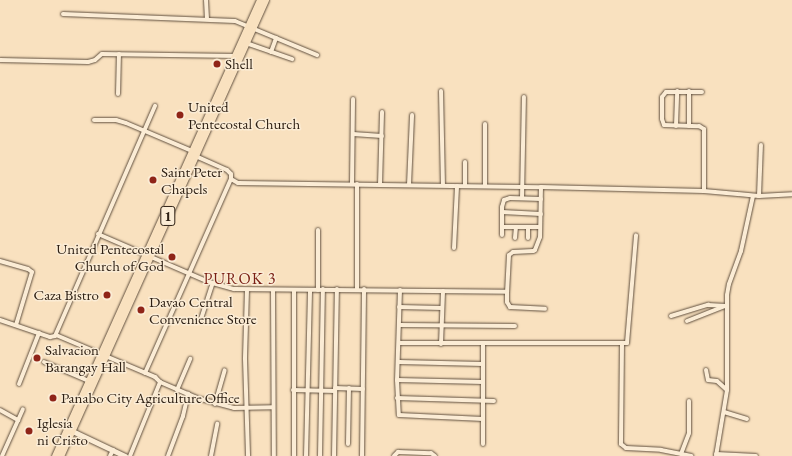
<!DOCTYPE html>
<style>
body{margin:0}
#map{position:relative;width:792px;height:456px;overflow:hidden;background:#f9e1bf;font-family:"EB Garamond",serif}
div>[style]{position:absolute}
.roads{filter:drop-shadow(0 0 1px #61503f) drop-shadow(0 0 1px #61503f)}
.minor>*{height:4px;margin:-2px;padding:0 2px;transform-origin:2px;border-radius:2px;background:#fbecd5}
.tertiary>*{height:5px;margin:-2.5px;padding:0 2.5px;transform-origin:2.5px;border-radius:2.5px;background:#fbecd5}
.trunk>*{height:7px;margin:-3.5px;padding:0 3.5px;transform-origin:3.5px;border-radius:3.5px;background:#f9e1bf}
.dots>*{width:11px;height:11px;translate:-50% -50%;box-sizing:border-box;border:2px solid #fbecd5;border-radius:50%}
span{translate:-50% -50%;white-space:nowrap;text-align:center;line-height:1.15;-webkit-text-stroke:3px #fbecd5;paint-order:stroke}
.shield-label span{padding:1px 3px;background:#fbecd5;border:1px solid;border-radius:3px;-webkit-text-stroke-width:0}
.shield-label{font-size:14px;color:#2e2014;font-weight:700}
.poi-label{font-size:15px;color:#2e2014}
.left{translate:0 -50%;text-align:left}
.right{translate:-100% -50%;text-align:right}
.neighbourhood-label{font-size:16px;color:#7a1f14;letter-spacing:1px}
</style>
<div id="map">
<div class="roads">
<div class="minor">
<div style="left:206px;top:0;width:19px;rotate:87deg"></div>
<div style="left:63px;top:14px;width:172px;rotate:2.3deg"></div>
<div style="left:235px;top:21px;width:89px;rotate:22.5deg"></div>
<div style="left:246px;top:43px;width:49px;rotate:19.2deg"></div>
<div style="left:271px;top:52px;width:15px;rotate:-70deg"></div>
<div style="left:0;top:60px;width:88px;rotate:1.3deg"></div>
<div style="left:88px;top:62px;width:7px;rotate:-16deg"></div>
<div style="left:95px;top:60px;width:9px;rotate:-41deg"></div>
<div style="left:102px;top:54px;width:135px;rotate:0.8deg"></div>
<div style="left:441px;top:91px;width:94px;rotate:88.8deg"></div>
<div style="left:689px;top:91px;width:35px;rotate:90deg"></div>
<div style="left:702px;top:92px;width:36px;rotate:180deg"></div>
<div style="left:666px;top:92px;width:6px;rotate:129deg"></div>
<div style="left:662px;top:97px;width:22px;rotate:90deg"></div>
<div style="left:662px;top:119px;width:6px;rotate:72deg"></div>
<div style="left:664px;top:125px;width:35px;rotate:2deg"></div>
<div style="left:699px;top:126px;width:6px;rotate:31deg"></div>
<div style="left:704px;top:129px;width:62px;rotate:90deg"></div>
<div style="left:118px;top:94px;width:40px;rotate:-88.6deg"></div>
<div style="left:94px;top:120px;width:22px"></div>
<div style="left:116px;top:120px;width:10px;rotate:17deg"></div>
<div style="left:126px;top:123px;width:72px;rotate:23deg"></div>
<div style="left:485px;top:124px;width:62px;rotate:90deg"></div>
<div style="left:676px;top:126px;width:35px;rotate:-88deg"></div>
<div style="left:353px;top:134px;width:29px;rotate:4deg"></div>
<div style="left:465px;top:162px;width:24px;rotate:90deg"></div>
<div style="left:231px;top:179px;width:8px;rotate:30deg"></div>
<div style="left:238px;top:183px;width:303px;rotate:0.8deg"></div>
<div style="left:541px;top:187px;width:163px;rotate:1.4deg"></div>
<div style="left:704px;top:191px;width:55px;rotate:5.2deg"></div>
<div style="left:759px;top:196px;width:33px;rotate:-3deg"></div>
<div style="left:352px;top:184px;width:85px;rotate:-89.3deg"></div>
<div style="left:380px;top:185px;width:73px;rotate:-88.4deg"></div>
<div style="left:409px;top:185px;width:70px;rotate:-87.5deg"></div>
<div style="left:541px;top:187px;width:50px;rotate:91.1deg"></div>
<div style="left:540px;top:237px;width:14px;rotate:111deg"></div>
<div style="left:535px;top:250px;width:2px;rotate:153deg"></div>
<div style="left:533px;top:251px;width:20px;rotate:177deg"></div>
<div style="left:513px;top:252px;width:5px;rotate:143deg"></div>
<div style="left:509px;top:255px;width:37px;rotate:93deg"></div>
<div style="left:507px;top:292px;width:10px;rotate:90deg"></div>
<div style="left:507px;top:302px;width:6px;rotate:59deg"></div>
<div style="left:510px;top:307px;width:35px;rotate:3deg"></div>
<div style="left:759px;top:196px;width:51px;rotate:-87.8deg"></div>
<div style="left:522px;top:198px;width:101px;rotate:-88.9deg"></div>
<div style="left:502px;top:212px;width:39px;rotate:3deg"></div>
<div style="left:502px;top:227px;width:38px"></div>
<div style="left:98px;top:234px;width:121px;rotate:23.4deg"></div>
<div style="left:209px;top:282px;width:26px;rotate:16deg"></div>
<div style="left:234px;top:289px;width:273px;rotate:0.6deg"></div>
<div style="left:502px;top:235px;width:28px;rotate:-90deg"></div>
<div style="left:502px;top:207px;width:7px;rotate:-74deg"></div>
<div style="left:504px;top:200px;width:6px;rotate:-18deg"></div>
<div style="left:510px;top:198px;width:31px;rotate:2deg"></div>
<div style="left:515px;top:238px;width:11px;rotate:-85deg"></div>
<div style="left:528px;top:238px;width:11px;rotate:-90deg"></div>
<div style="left:454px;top:248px;width:62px;rotate:-87.2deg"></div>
<div style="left:0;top:261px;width:29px;rotate:16deg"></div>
<div style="left:28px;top:269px;width:5px;rotate:37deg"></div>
<div style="left:32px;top:272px;width:55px;rotate:106.8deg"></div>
<div style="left:357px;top:289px;width:105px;rotate:-90deg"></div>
<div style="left:247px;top:290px;width:69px;rotate:91.7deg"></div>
<div style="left:245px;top:359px;width:97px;rotate:88.2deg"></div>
<div style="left:273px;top:290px;width:166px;rotate:89.7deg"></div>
<div style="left:318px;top:290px;width:60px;rotate:-90deg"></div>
<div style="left:400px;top:290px;width:90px;rotate:91.9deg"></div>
<div style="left:397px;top:380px;width:35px;rotate:87deg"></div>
<div style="left:399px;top:415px;width:84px;rotate:2.7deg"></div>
<div style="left:483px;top:419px;width:75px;rotate:-90deg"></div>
<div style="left:399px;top:307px;width:43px;rotate:1.3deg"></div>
<div style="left:671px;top:316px;width:39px;rotate:-17deg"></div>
<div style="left:708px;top:305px;width:18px;rotate:3deg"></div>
<div style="left:201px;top:319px;width:38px;rotate:-72deg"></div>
<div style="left:0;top:320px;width:53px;rotate:18.8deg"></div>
<div style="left:50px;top:337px;width:5px;rotate:-11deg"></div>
<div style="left:55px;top:336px;width:251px;rotate:-66.5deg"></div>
<div style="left:687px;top:321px;width:41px;rotate:-21.5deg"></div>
<div style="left:399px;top:325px;width:116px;rotate:0.5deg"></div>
<div style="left:56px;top:335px;width:108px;rotate:23deg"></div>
<div style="left:155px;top:377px;width:7px;rotate:45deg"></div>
<div style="left:160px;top:382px;width:40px;rotate:23.4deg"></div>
<div style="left:197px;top:398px;width:38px;rotate:15deg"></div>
<div style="left:234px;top:408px;width:39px;rotate:-1deg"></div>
<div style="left:399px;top:343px;width:228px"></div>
<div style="left:627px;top:343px;width:108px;rotate:-85.2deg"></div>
<div style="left:441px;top:344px;width:53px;rotate:-87.8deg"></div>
<div style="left:622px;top:344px;width:100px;rotate:90.6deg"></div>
<div style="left:621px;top:444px;width:6px;rotate:39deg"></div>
<div style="left:626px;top:448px;width:35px;rotate:3deg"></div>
<div style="left:661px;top:450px;width:31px;rotate:11deg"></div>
<div style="left:44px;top:362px;width:49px;rotate:22.9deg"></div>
<div style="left:399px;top:362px;width:84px;rotate:1.4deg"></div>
<div style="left:706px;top:370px;width:10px;rotate:79deg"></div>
<div style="left:708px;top:380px;width:9px;rotate:6deg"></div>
<div style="left:717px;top:381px;width:13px;rotate:42deg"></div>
<div style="left:145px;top:373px;width:212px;rotate:-66.1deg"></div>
<div style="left:231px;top:179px;width:5px;rotate:-90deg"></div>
<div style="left:231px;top:174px;width:6px;rotate:-135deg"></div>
<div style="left:227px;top:170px;width:36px;rotate:-156deg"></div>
<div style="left:397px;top:380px;width:86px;rotate:1.3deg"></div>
<div style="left:19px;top:384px;width:55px;rotate:-68.6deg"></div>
<div style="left:335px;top:388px;width:28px;rotate:2deg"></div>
<div style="left:177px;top:390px;width:34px;rotate:-67deg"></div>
<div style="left:293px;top:390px;width:42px;rotate:1.4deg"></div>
<div style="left:397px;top:398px;width:97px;rotate:1.8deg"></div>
<div style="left:215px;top:404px;width:35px;rotate:-74deg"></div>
<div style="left:0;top:410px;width:21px;rotate:29deg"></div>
<div style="left:724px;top:412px;width:24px;rotate:17deg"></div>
<div style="left:348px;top:444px;width:56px;rotate:-89deg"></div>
<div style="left:483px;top:444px;width:25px;rotate:-90deg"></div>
<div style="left:681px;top:454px;width:22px;rotate:-69deg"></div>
<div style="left:689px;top:433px;width:32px;rotate:-90deg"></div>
<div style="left:716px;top:454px;width:40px;rotate:2.9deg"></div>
<div style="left:2px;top:456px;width:51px;rotate:-65.9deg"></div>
<div style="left:110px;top:456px;width:7px;rotate:-63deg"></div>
<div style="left:130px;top:456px;width:80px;rotate:-67.9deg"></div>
<div style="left:168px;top:456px;width:43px;rotate:-69.4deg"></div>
<div style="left:183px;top:416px;width:23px;rotate:-77deg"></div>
<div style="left:211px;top:456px;width:33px;rotate:-79deg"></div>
<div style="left:294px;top:456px;width:166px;rotate:-90deg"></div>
<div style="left:306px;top:456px;width:166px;rotate:-88.6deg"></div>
<div style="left:320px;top:456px;width:167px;rotate:-89deg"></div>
<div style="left:334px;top:456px;width:167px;rotate:-89deg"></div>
<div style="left:362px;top:456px;width:167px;rotate:-89.3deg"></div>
<div style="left:394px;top:456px;width:6px;rotate:-45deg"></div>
<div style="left:398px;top:452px;width:33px;rotate:2deg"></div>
<div style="left:431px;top:453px;width:5px;rotate:37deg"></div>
<div style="left:716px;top:456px;width:67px;rotate:-80.5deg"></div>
<div style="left:727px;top:390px;width:95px;rotate:-90deg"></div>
<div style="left:727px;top:295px;width:11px;rotate:-80deg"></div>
<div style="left:729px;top:284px;width:35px;rotate:-70deg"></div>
<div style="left:741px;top:251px;width:56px;rotate:-77.7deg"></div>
</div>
<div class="tertiary">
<div style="left:68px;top:429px;width:63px;rotate:25.3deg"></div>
</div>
<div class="trunk">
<div style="left:55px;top:456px;width:500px;rotate:-65.8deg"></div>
<div style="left:60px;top:456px;width:500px;rotate:-65.8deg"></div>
</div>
</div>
<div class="dots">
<div style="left:217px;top:64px;background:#8f2418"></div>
<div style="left:180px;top:115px;background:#8f2418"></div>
<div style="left:153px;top:180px;background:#8f2418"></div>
<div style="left:172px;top:257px;background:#8f2418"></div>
<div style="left:107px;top:295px;background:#8f2418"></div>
<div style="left:141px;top:310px;background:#8f2418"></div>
<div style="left:37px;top:358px;background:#8f2418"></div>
<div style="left:53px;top:398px;background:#8f2418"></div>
<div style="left:29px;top:431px;background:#8f2418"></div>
</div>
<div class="shield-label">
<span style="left:168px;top:216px">1</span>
</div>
<div class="poi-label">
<span class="left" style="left:225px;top:64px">Shell</span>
<span class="left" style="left:188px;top:115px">United<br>Pentecostal Church</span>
<span class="left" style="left:161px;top:180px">Saint Peter<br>Chapels</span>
<span class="right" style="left:164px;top:257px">United Pentecostal<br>Church of God</span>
<span class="right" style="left:99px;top:295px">Caza Bistro</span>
<span class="left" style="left:149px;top:310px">Davao Central<br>Convenience Store</span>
<span class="left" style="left:45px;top:358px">Salvacion<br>Barangay Hall</span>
<span class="left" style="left:61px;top:398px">Panabo City Agriculture Office</span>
<span class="left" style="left:37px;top:431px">Iglesia<br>ni Cristo</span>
</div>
<div class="neighbourhood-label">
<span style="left:240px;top:279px">PUROK 3</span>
</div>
</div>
